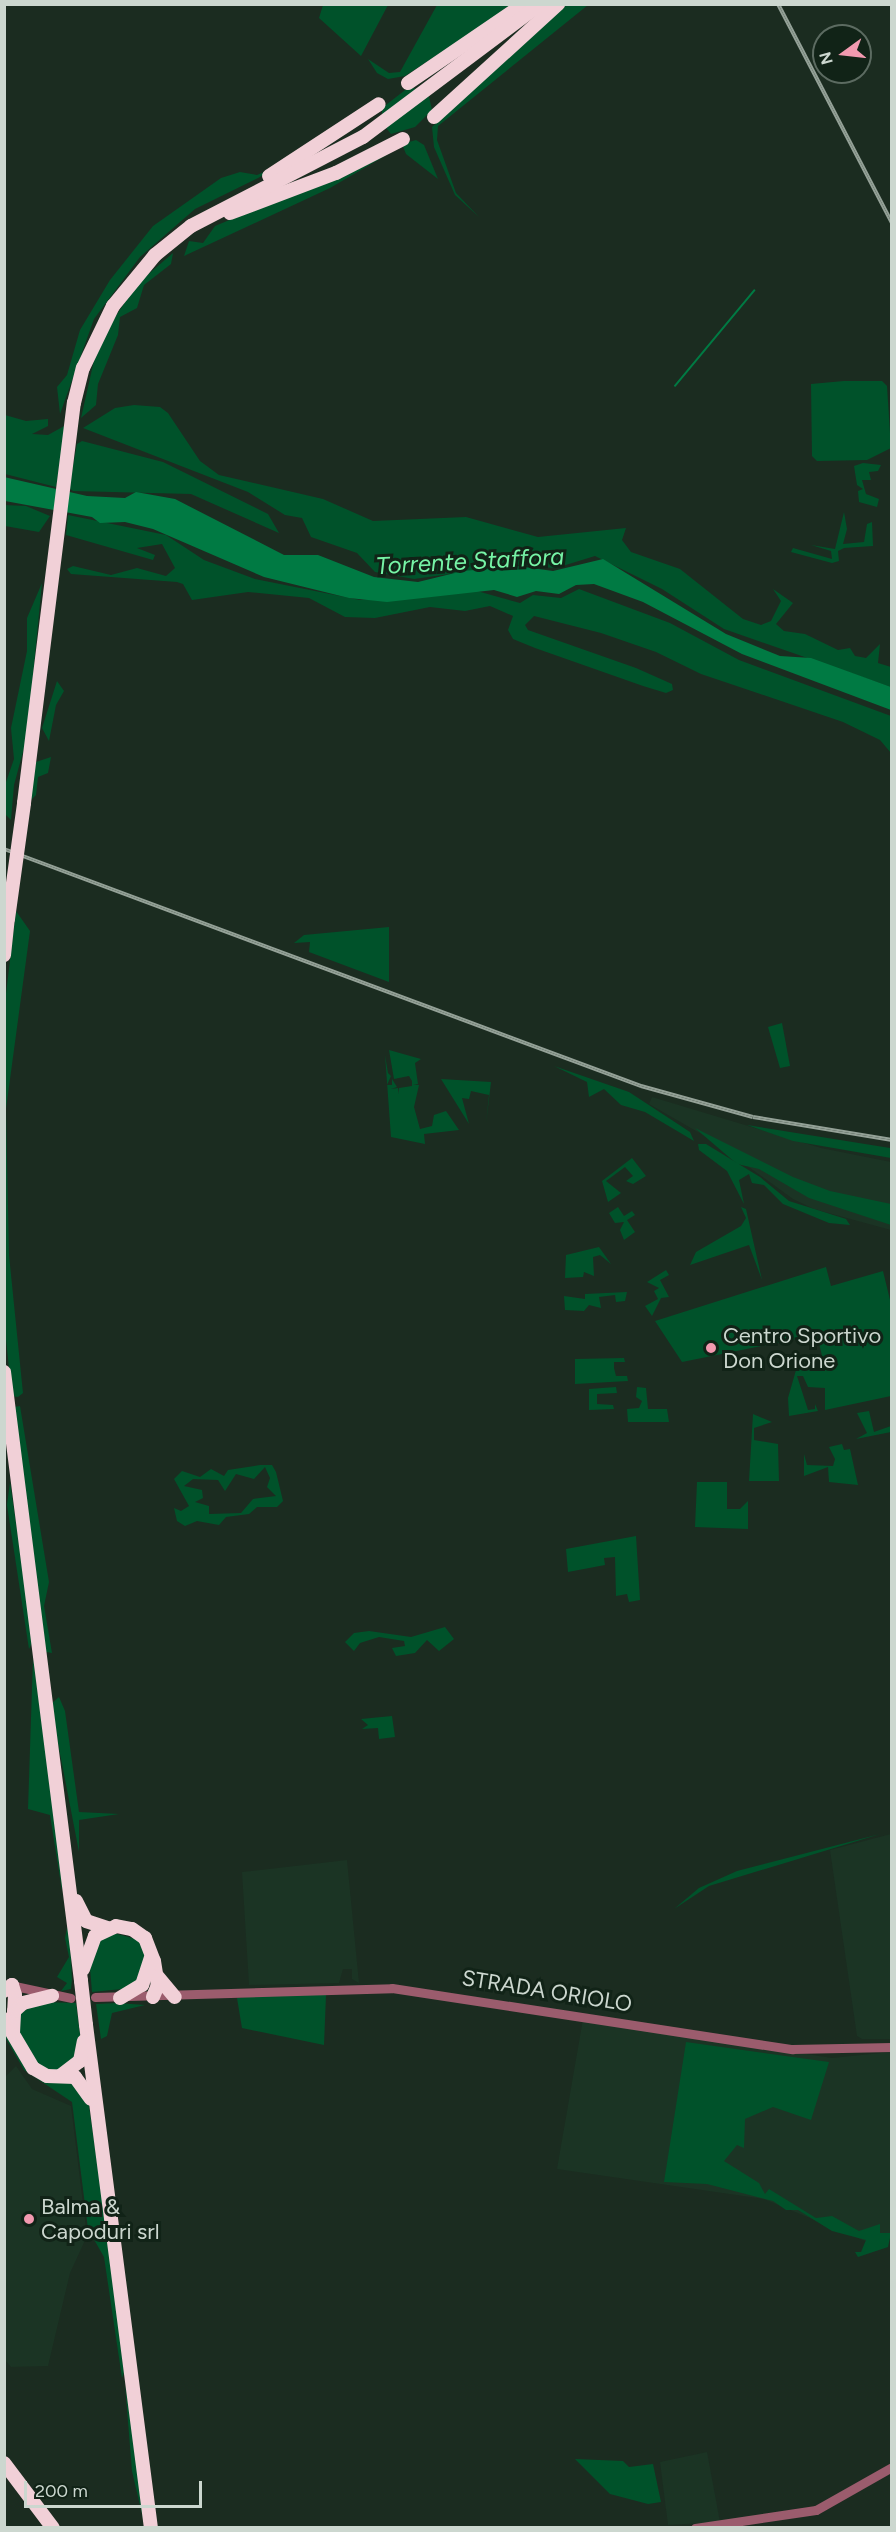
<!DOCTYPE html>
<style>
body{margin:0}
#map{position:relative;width:896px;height:2532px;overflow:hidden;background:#1b2c20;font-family:Figtree,sans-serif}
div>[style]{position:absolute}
.built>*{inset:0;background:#1b3424}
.green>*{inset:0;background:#00522a}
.water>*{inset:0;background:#007a43}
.stream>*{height:1.5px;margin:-0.75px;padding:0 0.75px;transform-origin:0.75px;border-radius:0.75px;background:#007a43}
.minor>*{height:9px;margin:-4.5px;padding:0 4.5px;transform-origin:4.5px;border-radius:4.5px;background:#9b5c6d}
.highway>*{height:14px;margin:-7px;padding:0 7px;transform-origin:7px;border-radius:7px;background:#f1d0d7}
.rail>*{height:4px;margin-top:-2px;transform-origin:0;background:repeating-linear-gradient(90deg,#112317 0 4.5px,#94a197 0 9px);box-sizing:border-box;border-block:2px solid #94a197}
.highway-bridge>*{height:14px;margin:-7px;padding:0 7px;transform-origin:7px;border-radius:7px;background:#f1d0d7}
.dots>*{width:16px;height:16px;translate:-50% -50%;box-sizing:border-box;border:3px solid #112317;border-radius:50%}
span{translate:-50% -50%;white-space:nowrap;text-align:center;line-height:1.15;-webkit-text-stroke:6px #112317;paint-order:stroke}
.poi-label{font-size:22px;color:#ccd7cf}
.left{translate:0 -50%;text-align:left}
.street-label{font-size:22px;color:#ccd7cf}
.water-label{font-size:24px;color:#76f4a6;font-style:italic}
.frame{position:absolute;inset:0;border:6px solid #ccd7cf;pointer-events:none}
.north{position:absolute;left:812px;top:24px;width:60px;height:60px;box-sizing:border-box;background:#112317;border:2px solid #5c6b61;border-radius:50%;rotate:255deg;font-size:16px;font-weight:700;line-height:24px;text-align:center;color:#ccd7cf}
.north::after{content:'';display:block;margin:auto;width:21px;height:27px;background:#f29ab0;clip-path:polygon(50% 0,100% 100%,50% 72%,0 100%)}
.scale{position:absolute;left:24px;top:2481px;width:178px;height:27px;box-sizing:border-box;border:3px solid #ccd7cf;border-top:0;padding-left:8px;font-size:18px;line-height:21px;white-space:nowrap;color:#ccd7cf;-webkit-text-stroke:4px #112317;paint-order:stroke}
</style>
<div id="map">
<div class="built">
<div style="clip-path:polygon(652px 1097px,821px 1148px,891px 1162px,891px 1230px,814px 1209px,793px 1199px,710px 1139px,649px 1104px)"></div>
<div style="clip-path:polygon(891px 1834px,891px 2039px,862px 2039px,857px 2036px,830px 1850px)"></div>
<div style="clip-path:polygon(347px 1860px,359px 1983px,352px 1979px,352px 1969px,343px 1969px,339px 1983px,249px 1985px,242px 1872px)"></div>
<div style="clip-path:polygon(583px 2019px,832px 2058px,891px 2052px,892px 2236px,882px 2248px,764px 2199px,557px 2169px)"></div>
<div style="clip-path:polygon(16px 2066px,32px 2089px,71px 2106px,87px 2236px,70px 2273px,48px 2366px,11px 2367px,4px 2359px,4px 2078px)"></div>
<div style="clip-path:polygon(707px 2452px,720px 2522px,668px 2525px,660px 2462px)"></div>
</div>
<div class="green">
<div style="clip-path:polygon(323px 5px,323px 4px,388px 5px,361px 56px,319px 18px)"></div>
<div style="clip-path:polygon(437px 5px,513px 5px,405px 76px,388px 79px,377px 73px,368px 59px,389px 73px,400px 72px)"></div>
<div style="clip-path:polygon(565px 5px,588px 5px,438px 126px,437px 140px,456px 193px,479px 217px,455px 195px,434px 147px,432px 127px)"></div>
<div style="clip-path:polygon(409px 87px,428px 92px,432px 110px,415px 127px,391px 134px,382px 123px,382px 108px)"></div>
<div style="clip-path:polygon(416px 140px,424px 145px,438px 179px,406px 154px,402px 144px)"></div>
<div style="clip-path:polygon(390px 153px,330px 188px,184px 256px,189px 241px,203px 243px,215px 226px)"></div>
<div style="clip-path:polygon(271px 169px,260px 177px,195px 209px,140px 257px,94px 319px,60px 414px,57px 387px,67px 375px,80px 330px,110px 280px,153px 226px,221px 178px,240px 172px,257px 175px)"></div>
<div style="clip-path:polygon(173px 253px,171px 264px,144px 285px,137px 308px,120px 317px,118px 335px,98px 384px,96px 405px,81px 418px,95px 356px,111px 323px,138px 283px)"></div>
<div style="clip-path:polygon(844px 381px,882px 381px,887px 386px,891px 448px,867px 460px,817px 461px,812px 456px,811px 384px)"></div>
<div style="clip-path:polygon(134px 405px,160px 407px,168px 413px,200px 461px,219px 475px,323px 499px,373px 521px,466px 517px,538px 537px,626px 528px,622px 540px,631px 552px,680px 569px,743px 619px,761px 625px,771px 621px,781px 601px,773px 589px,793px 603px,776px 624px,784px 631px,805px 634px,838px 650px,850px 648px,855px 656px,866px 658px,880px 644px,878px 663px,891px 667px,891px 687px,724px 629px,662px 589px,595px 556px,556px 568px,514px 565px,414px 579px,375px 572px,357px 553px,311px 537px,302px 518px,285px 515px,248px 492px,83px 428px,115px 408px)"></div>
<div style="clip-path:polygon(5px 415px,26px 421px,48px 419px,48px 426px,32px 434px,48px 435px,66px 425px,56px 487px,5px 474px)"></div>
<div style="clip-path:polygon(82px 441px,163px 462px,268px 514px,279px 533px,191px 494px,73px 491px,69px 488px,77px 444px)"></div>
<div style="clip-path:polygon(863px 463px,881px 465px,878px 471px,869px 472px,871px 480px,862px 480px,866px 494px,879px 499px,877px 507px,859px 502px,858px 491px,863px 489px,857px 485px,854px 466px)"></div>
<div style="clip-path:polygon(4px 505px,26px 506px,50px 516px,39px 532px,5px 526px)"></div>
<div style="clip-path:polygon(844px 512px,847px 529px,843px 544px,864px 542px,867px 524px,872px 522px,873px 546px,844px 548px,838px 551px,839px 561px,832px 563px,791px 552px,793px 548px,832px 559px,831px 551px,811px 545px,835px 549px)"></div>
<div style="clip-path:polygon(68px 515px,166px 535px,204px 560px,255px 579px,360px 600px,477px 591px,520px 603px,533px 595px,561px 598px,579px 589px,670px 623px,739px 660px,891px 716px,891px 753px,880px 740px,843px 722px,701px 674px,656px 652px,601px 633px,534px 616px,525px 625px,528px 630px,636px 668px,672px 684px,673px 690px,666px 693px,643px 686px,535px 648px,513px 639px,508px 630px,513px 616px,490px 606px,465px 611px,430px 607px,375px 618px,345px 617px,309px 598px,248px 592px,192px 600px,183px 584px,177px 582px,71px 574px,67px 569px,73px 566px,111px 575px,137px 568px,166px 576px,175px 568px,162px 544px,137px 548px,155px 555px,153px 560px,66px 535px)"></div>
<div style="clip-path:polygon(42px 583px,27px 737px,14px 785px,11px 820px,5px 814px,5px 785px,14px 759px,11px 728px,27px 651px,27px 618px)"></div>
<div style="clip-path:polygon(57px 681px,64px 691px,56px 705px,49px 741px,42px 728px)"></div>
<div style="clip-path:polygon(51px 757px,48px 773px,38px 777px,36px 795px,30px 801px,36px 762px)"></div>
<div style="clip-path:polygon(16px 911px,30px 931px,6px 1109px,9px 1255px,23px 1393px,18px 1397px,12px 1396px,4px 1321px,4px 1010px)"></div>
<div style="clip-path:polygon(389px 927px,389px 982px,309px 952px,310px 942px,294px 943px,304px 935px)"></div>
<div style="clip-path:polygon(782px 1023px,790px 1066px,780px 1068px,768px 1027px)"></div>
<div style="clip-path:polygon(389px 1050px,421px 1059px,415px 1063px,418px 1084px,413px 1085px,419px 1085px,414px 1107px,420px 1129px,432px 1126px,434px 1115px,446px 1111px,459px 1130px,424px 1134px,425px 1144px,391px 1137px,385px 1055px,388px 1073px,391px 1076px,387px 1085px,392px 1085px,392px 1079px,397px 1087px,391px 1089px,398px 1088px,398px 1094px,399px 1088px,412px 1086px,412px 1081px,409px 1076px,394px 1079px)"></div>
<div style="clip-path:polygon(554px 1066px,629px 1092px,690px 1132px,694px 1141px,645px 1112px,621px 1105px,604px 1089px,589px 1097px,587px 1082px)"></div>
<div style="clip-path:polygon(441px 1079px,491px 1082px,486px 1124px,489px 1095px,471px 1091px,469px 1099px,462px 1098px,469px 1124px)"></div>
<div style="clip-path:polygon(747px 1125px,890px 1148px,891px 1158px,793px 1141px)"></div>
<div style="clip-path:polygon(695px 1128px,793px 1177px,830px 1191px,891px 1204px,891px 1225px,809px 1198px,759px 1169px,737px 1164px)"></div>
<div style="clip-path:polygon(698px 1144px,706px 1144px,760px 1177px,789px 1201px,846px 1219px,850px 1225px,829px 1223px,783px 1204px,764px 1185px,752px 1183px,749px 1174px,739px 1180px,744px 1204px,727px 1171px,699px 1150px)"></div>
<div style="clip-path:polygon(632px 1158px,646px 1176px,633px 1184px,626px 1181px,633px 1176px,625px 1167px,606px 1181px,621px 1193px,608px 1202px,602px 1181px)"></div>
<div style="clip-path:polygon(618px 1207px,624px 1216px,632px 1211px,635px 1215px,627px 1220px,635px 1232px,624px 1240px,620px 1230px,624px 1222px,615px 1223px,609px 1213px)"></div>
<div style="clip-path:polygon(741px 1207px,746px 1209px,762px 1280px,749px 1245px,690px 1265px,696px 1252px,741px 1226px,746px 1218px)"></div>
<div style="clip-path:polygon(599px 1247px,611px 1264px,600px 1255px,593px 1257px,594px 1276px,584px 1272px,583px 1277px,565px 1278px,566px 1255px)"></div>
<div style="clip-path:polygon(826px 1267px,831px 1286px,883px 1271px,891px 1304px,891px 1396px,825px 1410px,825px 1388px,808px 1387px,803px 1376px,797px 1376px,808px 1410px,815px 1409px,815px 1404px,818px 1411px,789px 1416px,788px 1398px,796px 1370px,824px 1364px,817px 1335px,682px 1362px,655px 1321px)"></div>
<div style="clip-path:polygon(666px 1270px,669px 1275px,660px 1280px,669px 1297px,661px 1298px,652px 1316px,645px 1306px,658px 1299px,654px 1291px,659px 1288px,647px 1282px)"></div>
<div style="clip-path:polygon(627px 1292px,625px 1301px,616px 1302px,615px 1295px,599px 1297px,601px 1308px,589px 1305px,584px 1311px,565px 1310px,564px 1296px,585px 1299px,585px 1294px)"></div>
<div style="clip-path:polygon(624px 1358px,625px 1362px,614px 1362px,614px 1368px,616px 1376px,627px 1376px,628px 1381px,575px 1384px,575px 1359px)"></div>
<div style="clip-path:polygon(616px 1387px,617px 1393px,597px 1394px,597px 1404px,613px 1405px,614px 1409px,589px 1410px,589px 1389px)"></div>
<div style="clip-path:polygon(637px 1387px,646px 1388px,648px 1409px,667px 1409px,669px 1422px,628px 1422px,627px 1409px,639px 1408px,642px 1401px,636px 1397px)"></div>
<div style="clip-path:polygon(20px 1406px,49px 1582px,44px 1606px,52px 1653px,46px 1652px,38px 1609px,14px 1407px)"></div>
<div style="clip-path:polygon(869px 1411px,874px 1432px,891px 1426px,891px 1432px,856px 1439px,867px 1433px,857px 1413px)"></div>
<div style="clip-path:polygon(753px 1414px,772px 1422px,754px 1428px,754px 1440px,778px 1444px,779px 1481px,749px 1481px)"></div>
<div style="clip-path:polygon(842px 1444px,844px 1450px,850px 1449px,858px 1485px,829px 1482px,828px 1467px,804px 1476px,804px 1454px,807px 1465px,833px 1466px,835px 1459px,829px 1447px)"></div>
<div style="clip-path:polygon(evenodd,260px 1465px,272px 1465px,276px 1472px,283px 1501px,277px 1507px,257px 1507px,249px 1514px,226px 1517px,219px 1525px,197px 1521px,185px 1526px,177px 1521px,174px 1508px,181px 1511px,189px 1506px,174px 1479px,182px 1471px,200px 1477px,211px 1469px,224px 1476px,228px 1470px,260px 1465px,265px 1467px,270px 1478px,267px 1487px,276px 1496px,253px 1499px,241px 1513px,209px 1514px,209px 1506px,195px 1502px,203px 1498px,202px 1490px,184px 1486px,193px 1479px,218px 1480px,225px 1491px,236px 1474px,254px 1479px,265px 1467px)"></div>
<div style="clip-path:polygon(10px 1482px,33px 1641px,29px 1649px,7px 1505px)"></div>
<div style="clip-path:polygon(697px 1482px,727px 1482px,727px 1509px,740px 1509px,748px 1501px,748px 1529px,695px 1527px)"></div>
<div style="clip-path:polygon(636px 1536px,640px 1600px,629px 1602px,627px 1594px,616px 1596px,615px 1557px,604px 1558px,605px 1565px,568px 1572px,566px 1549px)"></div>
<div style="clip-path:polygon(445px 1627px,454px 1639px,439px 1651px,427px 1640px,415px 1653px,396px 1656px,392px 1648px,405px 1646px,404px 1641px,379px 1637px,360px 1643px,354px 1651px,345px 1642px,354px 1633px,369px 1631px,411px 1637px)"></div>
<div style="clip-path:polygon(33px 1658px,62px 1870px,62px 1891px,50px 1815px,28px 1809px)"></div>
<div style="clip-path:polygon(59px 1697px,65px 1711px,79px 1812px,119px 1814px,79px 1820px,79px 1852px,57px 1738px,52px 1703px)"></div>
<div style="clip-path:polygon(392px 1716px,395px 1737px,379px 1739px,378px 1728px,362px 1729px,368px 1725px,361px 1719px)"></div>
<div style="clip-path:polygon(880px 1834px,709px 1886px,674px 1909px,699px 1888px,737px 1871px)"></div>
<div style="clip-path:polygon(69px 1917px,72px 1980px,71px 1989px,61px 1991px,67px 1983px,57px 1977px,69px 1957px,65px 1938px)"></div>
<div style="clip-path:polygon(114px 1933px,139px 1940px,149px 1964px,132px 1988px,92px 1992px,90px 1968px,97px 1941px)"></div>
<div style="clip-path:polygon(283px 1994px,326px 1995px,324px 2045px,242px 2028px,237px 1998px)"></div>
<div style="clip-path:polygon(39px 2002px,76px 2003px,81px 2041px,76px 2060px,59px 2071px,41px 2068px,17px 2033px,19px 2014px)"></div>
<div style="clip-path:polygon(117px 2003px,145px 2005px,112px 2013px,107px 2036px,101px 2039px,96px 2004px)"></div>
<div style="clip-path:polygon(4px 2029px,27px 2071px,72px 2082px,88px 2099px,102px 2196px,124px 2373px,122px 2378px,104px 2257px,88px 2229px,72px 2102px,24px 2070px,5px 2037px)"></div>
<div style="clip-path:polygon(686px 2042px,829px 2062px,811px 2120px,773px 2107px,745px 2119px,744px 2148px,737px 2145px,724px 2161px,759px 2183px,765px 2194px,769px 2189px,816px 2218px,832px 2216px,859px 2231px,880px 2224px,880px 2233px,891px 2233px,888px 2247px,858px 2257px,855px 2252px,861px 2252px,866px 2240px,832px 2231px,798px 2210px,786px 2210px,773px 2201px,707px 2184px,664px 2182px)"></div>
<div style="clip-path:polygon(125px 2385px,130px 2414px,145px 2527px,132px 2471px)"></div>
<div style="clip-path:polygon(575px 2459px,623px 2461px,629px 2467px,653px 2464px,661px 2502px,648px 2504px,610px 2494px)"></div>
</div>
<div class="water">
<div style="clip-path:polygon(4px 477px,87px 496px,125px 498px,136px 492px,175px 499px,284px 555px,318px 555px,374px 577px,418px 582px,463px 571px,517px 566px,553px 571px,603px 559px,726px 634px,780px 656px,811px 658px,891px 687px,891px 710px,742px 654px,643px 602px,594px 584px,576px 585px,559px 594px,536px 591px,517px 597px,494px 590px,387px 602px,349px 598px,264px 577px,153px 529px,125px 522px,100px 523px,92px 517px,5px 501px)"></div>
</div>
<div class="stream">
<div style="left:675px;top:386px;width:124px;rotate:-50.3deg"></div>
</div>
<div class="minor">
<div style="left:10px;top:1985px;width:62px;rotate:12deg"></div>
<div style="left:95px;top:1997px;width:297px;rotate:-1.7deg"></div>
<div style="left:392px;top:1988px;width:405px;rotate:8.7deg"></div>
<div style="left:792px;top:2049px;width:100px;rotate:-1.1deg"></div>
<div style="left:695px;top:2528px;width:122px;rotate:-8.5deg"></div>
<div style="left:816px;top:2510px;width:87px;rotate:-29.5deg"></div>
</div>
<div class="highway">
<div style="left:408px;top:83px;width:140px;rotate:-34.3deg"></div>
<div style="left:434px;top:117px;width:168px;rotate:-42.3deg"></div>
<div style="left:269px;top:176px;width:131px;rotate:-33.2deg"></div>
<div style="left:230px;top:213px;width:113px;rotate:-20.7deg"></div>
<div style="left:336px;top:173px;width:75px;rotate:-26.9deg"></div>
<div style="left:24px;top:803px;width:403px;rotate:-82.9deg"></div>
<div style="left:74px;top:403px;width:36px;rotate:-76deg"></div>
<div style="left:83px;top:368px;width:69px;rotate:-64.2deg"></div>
<div style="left:113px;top:306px;width:66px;rotate:-50.5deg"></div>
<div style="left:155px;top:255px;width:46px;rotate:-38.9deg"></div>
<div style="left:191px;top:226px;width:194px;rotate:-27.4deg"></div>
<div style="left:363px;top:137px;width:221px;rotate:-36.9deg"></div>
<div style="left:4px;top:955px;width:36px;rotate:-84deg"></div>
<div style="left:4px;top:1372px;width:614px;rotate:82.79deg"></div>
<div style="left:76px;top:1901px;width:22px;rotate:63deg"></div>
<div style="left:86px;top:1921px;width:23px;rotate:18deg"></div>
<div style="left:83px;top:1969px;width:35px;rotate:-70deg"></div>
<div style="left:95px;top:1936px;width:23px;rotate:-25deg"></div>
<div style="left:116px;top:1926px;width:16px;rotate:11deg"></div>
<div style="left:132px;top:1929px;width:16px;rotate:35deg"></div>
<div style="left:145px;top:1938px;width:25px;rotate:69deg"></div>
<div style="left:154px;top:1961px;width:24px;rotate:81deg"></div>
<div style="left:158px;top:1985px;width:13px;rotate:113deg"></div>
<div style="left:158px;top:1977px;width:26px;rotate:50deg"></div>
<div style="left:4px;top:1991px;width:10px;rotate:-37deg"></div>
<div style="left:12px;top:1985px;width:10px;rotate:73deg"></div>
<div style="left:15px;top:1995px;width:38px;rotate:93deg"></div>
<div style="left:120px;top:1998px;width:26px;rotate:-31deg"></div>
<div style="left:142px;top:1985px;width:28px;rotate:-72deg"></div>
<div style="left:14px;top:2011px;width:12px;rotate:-42deg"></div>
<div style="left:23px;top:2003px;width:30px;rotate:-14deg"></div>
<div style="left:4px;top:2019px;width:57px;rotate:59.4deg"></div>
<div style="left:33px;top:2068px;width:16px;rotate:30deg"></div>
<div style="left:47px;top:2076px;width:28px;rotate:2deg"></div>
<div style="left:75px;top:2077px;width:27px;rotate:54deg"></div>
<div style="left:86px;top:2025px;width:507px;rotate:82.64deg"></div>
<div style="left:60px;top:2076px;width:25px;rotate:-37deg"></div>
<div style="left:80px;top:2061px;width:20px;rotate:-79deg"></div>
<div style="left:4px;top:2463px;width:81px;rotate:53deg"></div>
</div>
<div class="rail">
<div style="left:778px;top:4px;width:247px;rotate:62.5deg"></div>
<div style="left:4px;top:849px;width:680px;rotate:20.41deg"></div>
<div style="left:641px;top:1086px;width:116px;rotate:15.5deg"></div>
<div style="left:753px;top:1117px;width:141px;rotate:9.4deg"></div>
</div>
<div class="highway-bridge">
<div style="left:8px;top:919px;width:117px;rotate:-82.1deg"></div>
<div style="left:81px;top:1981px;width:44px;rotate:83.5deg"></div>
</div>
<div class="dots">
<div style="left:711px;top:1348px;background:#f29ab0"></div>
<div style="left:29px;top:2219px;background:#f29ab0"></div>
</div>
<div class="poi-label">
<span class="left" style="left:723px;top:1348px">Centro Sportivo<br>Don Orione</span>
<span class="left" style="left:41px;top:2219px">Balma &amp;<br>Capoduri srl</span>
</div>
<div class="street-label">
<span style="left:547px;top:1991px;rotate:9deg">STRADA ORIOLO</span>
</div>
<div class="water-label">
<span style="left:470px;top:561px;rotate:-3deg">Torrente Staffora</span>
</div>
<div class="frame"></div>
<div class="north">N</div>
<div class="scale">200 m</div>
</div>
